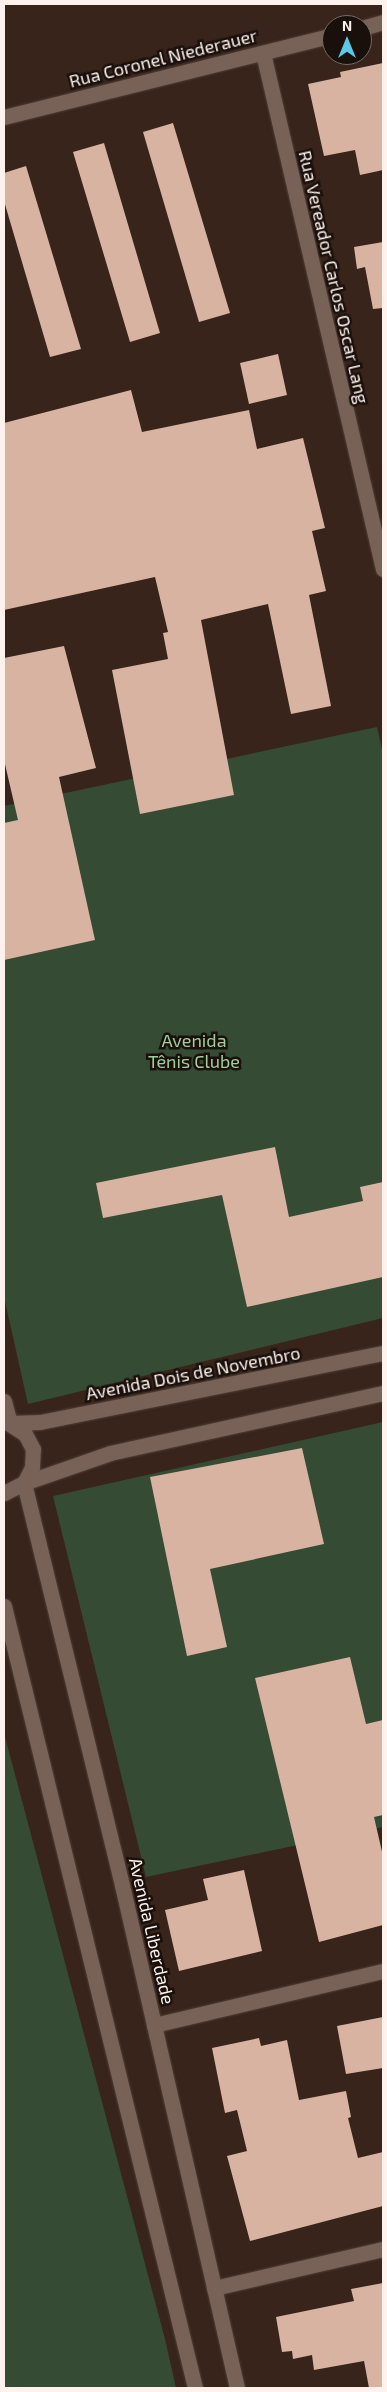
<!DOCTYPE html>
<meta charset="utf-8">
<style>
body{margin:0}
#map{position:relative;width:387px;height:2392px;overflow:hidden;background:#38241b;font-family:"Exo 2",sans-serif}
div>[style]{position:absolute}
.green>*{inset:0;background:#354b34}
.building>*{inset:0;background:#d8b3a2}
.roads{filter:drop-shadow(0 0 1px #503f38) drop-shadow(0 0 1px #503f38)}
.minor>*{height:15px;margin:-7.5px;padding:0 7.5px;transform-origin:7.5px;border-radius:7.5px;background:#786156}
.tertiary>*{height:15px;margin:-7.5px;padding:0 7.5px;transform-origin:7.5px;border-radius:7.5px;background:#786156}
span{translate:-50% -50%;white-space:nowrap;text-align:center;line-height:1.15;-webkit-text-stroke:5px #19100c;paint-order:stroke}
.street-label{font-size:18px;color:#fff1eb}
.park-label{font-size:18px;color:#a1cd9e}
.frame{position:absolute;inset:0;border:5px solid #fff1eb;pointer-events:none}
.north{position:absolute;left:322px;top:15px;width:50px;height:50px;box-sizing:border-box;background:#19100c;border:1px solid #756a65;border-radius:50%;rotate:0deg;font-size:14px;font-weight:700;line-height:20px;text-align:center;color:#fff1eb}
.north::after{content:'';display:block;margin:auto;width:18px;height:22px;background:#5bc8e7;clip-path:polygon(50% 0,100% 100%,50% 72%,0 100%)}
</style>
<div id="map">
<div class="green">
<div style="clip-path:polygon(377px 727px,383px 754px,383px 1318px,28px 1404px,4px 1297px,4px 806px)"></div>
<div style="clip-path:polygon(383px 1422px,383px 1827px,146px 1877px,53px 1496px)"></div>
<div style="clip-path:polygon(4px 1733px,165px 2339px,176px 2388px,4px 2388px)"></div>
</div>
<div class="building">
<div style="clip-path:polygon(383px 63px,383px 170px,360px 175px,355px 150px,324px 156px,308px 84px,341px 77px,340px 72px)"></div>
<div style="clip-path:polygon(173px 123px,230px 313px,199px 322px,143px 132px)"></div>
<div style="clip-path:polygon(104px 143px,160px 333px,130px 342px,73px 152px)"></div>
<div style="clip-path:polygon(26px 166px,81px 349px,50px 357px,4px 201px,4px 173px)"></div>
<div style="clip-path:polygon(383px 242px,383px 308px,373px 309px,365px 267px,357px 269px,354px 247px)"></div>
<div style="clip-path:polygon(278px 354px,287px 395px,249px 404px,240px 363px)"></div>
<div style="clip-path:polygon(131px 390px,142px 432px,249px 410px,257px 449px,303px 438px,325px 528px,312px 531px,326px 591px,309px 595px,331px 706px,291px 714px,268px 604px,201px 620px,234px 795px,140px 814px,112px 670px,168px 659px,163px 633px,168px 632px,155px 577px,4px 610px,4px 423px)"></div>
<div style="clip-path:polygon(64px 646px,96px 768px,59px 777px,95px 940px,4px 960px,4px 823px,18px 820px,4px 760px,4px 658px)"></div>
<div style="clip-path:polygon(275px 1147px,289px 1217px,363px 1201px,360px 1187px,383px 1182px,383px 1277px,247px 1307px,222px 1195px,103px 1218px,96px 1183px)"></div>
<div style="clip-path:polygon(302px 1448px,324px 1544px,210px 1569px,227px 1647px,187px 1656px,150px 1477px)"></div>
<div style="clip-path:polygon(350px 1657px,366px 1724px,383px 1720px,383px 1815px,374px 1817px,383px 1856px,383px 1925px,319px 1942px,255px 1678px)"></div>
<div style="clip-path:polygon(244px 1870px,262px 1951px,179px 1971px,165px 1910px,208px 1900px,203px 1879px)"></div>
<div style="clip-path:polygon(383px 2017px,383px 2068px,346px 2074px,337px 2026px)"></div>
<div style="clip-path:polygon(259px 2038px,261px 2046px,287px 2040px,299px 2100px,346px 2091px,351px 2117px,348px 2118px,358px 2158px,383px 2152px,383px 2206px,250px 2241px,227px 2156px,247px 2151px,237px 2110px,225px 2113px,212px 2048px)"></div>
<div style="clip-path:polygon(383px 2283px,383px 2388px,369px 2388px,364px 2361px,314px 2370px,312px 2355px,293px 2359px,292px 2351px,282px 2352px,276px 2317px,354px 2301px,351px 2289px)"></div>
</div>
<div class="roads">
<div class="minor">
<div style="left:263px;top:53px;width:530px;rotate:76.91deg"></div>
<div style="left:154px;top:2025px;width:235px;rotate:-13.3deg"></div>
<div style="left:214px;top:2288px;width:173px;rotate:-13deg"></div>
</div>
<div class="tertiary">
<div style="left:362px;top:28px;width:22px;rotate:-16deg"></div>
<div style="left:4px;top:117px;width:338px;rotate:-14deg"></div>
<div style="left:4px;top:1401px;width:23px;rotate:75deg"></div>
<div style="left:10px;top:1423px;width:30px;rotate:-2deg"></div>
<div style="left:40px;top:1422px;width:350px;rotate:-11.4deg"></div>
<div style="left:24px;top:1483px;width:414px;rotate:76.3deg"></div>
<div style="left:122px;top:1885px;width:516px;rotate:77.12deg"></div>
<div style="left:24px;top:1483px;width:91px;rotate:-19.2deg"></div>
<div style="left:110px;top:1453px;width:280px;rotate:-12.4deg"></div>
<div style="left:4px;top:1493px;width:22px;rotate:-27deg"></div>
<div style="left:24px;top:1483px;width:18px;rotate:-63deg"></div>
<div style="left:32px;top:1467px;width:18px;rotate:-87deg"></div>
<div style="left:33px;top:1449px;width:17px;rotate:-118deg"></div>
<div style="left:25px;top:1434px;width:20px;rotate:-147deg"></div>
<div style="left:4px;top:1606px;width:805px;rotate:76.27deg"></div>
</div>
</div>
<div class="street-label">
<span style="left:163px;top:58px;rotate:-14deg">Rua Coronel Niederauer</span>
<span style="left:334px;top:277px;rotate:77deg">Rua Vereador Carlos Oscar Lang</span>
<span style="left:193px;top:1373px;rotate:-11deg">Avenida Dois de Novembro</span>
<span style="left:152px;top:1931px;rotate:77deg">Avenida Liberdade</span>
</div>
<div class="park-label">
<span style="left:194px;top:1051px">Avenida<br>Tênis Clube</span>
</div>
<div class="frame"></div>
<div class="north">N</div>
</div>
